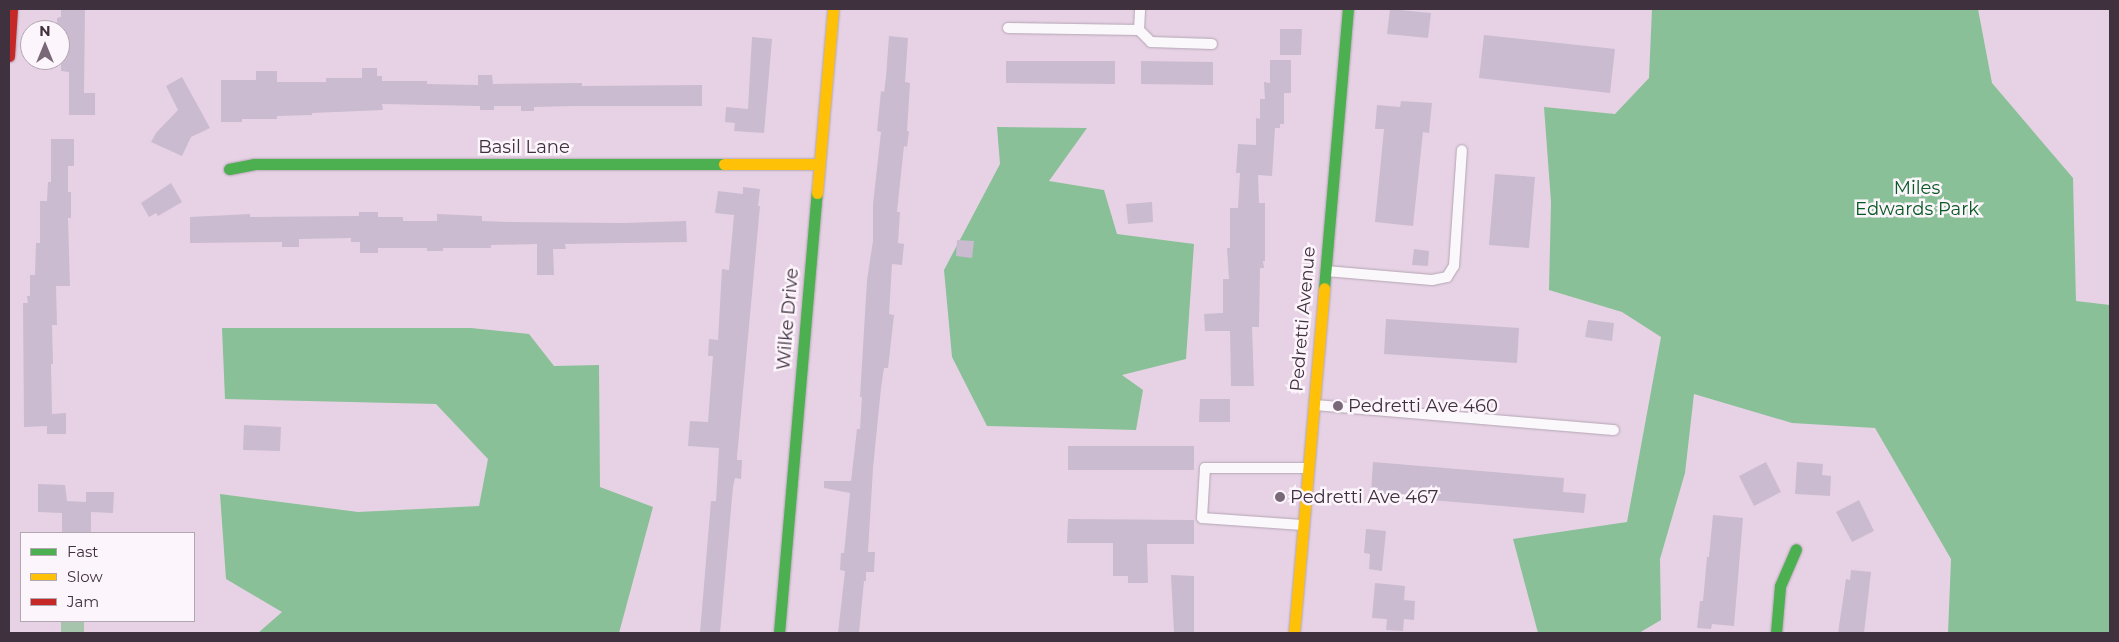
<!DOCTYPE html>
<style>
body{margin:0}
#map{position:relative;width:2119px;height:642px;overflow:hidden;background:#e6d2e4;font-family:Montserrat,sans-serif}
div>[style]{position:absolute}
.green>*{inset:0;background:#a6c4ab}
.forest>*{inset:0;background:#8ac098}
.building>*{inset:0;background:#cabbd0}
.roads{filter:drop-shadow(0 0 1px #b4a5b4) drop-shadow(0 0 1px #b4a5b4)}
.lane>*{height:10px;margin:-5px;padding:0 5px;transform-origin:5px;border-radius:5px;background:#fbf8fb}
.fast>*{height:11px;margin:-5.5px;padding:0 5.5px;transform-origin:5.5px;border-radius:5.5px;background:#4caf50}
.slow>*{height:11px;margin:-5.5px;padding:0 5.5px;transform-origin:5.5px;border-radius:5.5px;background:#ffc107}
.jam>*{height:11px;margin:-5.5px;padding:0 5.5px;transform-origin:5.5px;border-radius:5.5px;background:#c62828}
.dots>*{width:14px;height:14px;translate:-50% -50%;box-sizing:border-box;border:2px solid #fdf5fc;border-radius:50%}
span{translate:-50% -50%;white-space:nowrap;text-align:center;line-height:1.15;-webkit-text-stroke:5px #fdf5fc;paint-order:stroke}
.street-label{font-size:18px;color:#3f313e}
.park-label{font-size:18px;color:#065a22}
.poi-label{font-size:18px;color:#3f313e}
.left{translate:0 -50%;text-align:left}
.frame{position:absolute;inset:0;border:10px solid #3f313e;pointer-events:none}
.legend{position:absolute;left:20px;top:532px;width:175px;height:90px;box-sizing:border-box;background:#fdf5fc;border:1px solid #b1a7b0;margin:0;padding:6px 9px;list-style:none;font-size:15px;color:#3f313e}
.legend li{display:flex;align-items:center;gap:10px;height:25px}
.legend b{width:25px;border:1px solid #b1a7b0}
.north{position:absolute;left:20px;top:20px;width:50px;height:50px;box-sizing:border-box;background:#fdf5fc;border:1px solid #b1a7b0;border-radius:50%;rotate:0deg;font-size:14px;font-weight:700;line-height:20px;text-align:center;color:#3f313e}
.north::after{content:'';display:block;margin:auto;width:18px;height:22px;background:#796978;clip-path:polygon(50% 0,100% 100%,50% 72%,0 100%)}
</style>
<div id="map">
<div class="green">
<div style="clip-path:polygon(61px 621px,84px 621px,84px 633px,61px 633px)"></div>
</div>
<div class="forest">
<div style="clip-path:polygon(1652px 9px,1978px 9px,1992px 83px,2073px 178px,2076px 301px,2110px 305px,2110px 633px,1948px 633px,1951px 559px,1875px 428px,1792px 423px,1694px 394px,1685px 473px,1660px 559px,1661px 620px,1639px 633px,1538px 633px,1513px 539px,1627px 522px,1661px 337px,1622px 312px,1549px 290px,1551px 202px,1544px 107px,1615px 114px,1649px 78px)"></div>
<div style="clip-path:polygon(997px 127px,1087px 128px,1049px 181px,1104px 190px,1117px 234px,1194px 244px,1186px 359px,1122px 375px,1143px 390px,1136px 430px,987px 426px,952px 357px,944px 270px,1000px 164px)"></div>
<div style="clip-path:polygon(222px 328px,471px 328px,529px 334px,554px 366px,599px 365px,600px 487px,653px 507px,619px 633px,258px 633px,282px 612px,226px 579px,220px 494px,358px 512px,479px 506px,488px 459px,436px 404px,225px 399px)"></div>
</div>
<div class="building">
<div style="clip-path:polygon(61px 9px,85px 9px,84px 93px,95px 93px,95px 115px,69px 115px,69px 72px,61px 71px,61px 32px,57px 30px,57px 18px,61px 17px)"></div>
<div style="clip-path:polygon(1390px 9px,1431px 13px,1428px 38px,1387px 34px)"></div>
<div style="clip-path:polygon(1280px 29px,1302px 29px,1301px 55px,1280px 55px)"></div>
<div style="clip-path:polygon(1484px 35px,1615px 49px,1610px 93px,1479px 78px)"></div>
<div style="clip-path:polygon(889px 36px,908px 38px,905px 82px,910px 83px,907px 131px,909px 131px,907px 147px,904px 146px,897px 212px,900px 212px,898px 243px,904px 244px,902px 265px,892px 264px,889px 314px,894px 315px,888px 368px,884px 368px,881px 388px,873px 468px,868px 552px,875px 552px,874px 572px,866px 572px,866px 581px,864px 581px,859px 633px,838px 633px,845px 571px,840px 570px,841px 553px,844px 553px,850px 493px,824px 488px,824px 481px,851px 481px,857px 429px,860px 429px,862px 397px,860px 397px,867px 280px,873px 241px,873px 204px,881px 132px,877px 131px,881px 91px,884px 92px,886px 77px)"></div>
<div style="clip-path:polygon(752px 37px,772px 39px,764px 133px,734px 131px,735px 123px,725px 122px,726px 107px,748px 109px)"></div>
<div style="clip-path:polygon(1270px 60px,1291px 60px,1291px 93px,1284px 93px,1284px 124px,1280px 124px,1280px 128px,1275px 128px,1272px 176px,1258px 175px,1259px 203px,1265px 203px,1265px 261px,1263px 261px,1264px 268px,1260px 268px,1259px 327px,1252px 327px,1254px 386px,1231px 386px,1230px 331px,1205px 331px,1204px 314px,1223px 313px,1223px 279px,1229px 279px,1227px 248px,1230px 248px,1230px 208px,1238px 208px,1240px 173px,1236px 173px,1238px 144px,1256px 145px,1256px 118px,1260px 119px,1260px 99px,1265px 99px,1264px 82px,1270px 83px)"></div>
<div style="clip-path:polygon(1006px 61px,1115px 61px,1115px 84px,1006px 83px)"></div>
<div style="clip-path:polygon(1141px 61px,1213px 62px,1213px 85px,1141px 84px)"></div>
<div style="clip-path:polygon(362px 68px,377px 68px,377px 76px,382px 76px,382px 81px,427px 81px,427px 84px,478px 85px,478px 75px,492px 75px,493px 84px,582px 83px,582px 86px,702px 85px,702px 106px,575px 106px,534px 107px,534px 111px,521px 111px,521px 106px,494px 106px,494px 110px,480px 110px,480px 106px,382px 104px,383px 110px,312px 113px,312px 115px,277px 116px,277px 119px,242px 119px,242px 122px,221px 122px,221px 80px,256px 80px,256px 71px,277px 71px,277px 82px,326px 82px,326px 78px,362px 78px)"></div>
<div style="clip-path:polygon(182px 77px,210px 128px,191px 137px,182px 156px,151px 142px,156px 133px,178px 110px,166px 86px)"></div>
<div style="clip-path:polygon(1401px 101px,1432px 103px,1429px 133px,1423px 132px,1413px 226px,1375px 222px,1384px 129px,1375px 129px,1377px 105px,1400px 107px)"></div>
<div style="clip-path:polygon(51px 139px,74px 139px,74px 166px,68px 166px,68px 192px,71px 192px,71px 218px,68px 218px,70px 286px,56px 286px,57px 325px,52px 325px,53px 364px,51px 364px,52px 414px,66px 413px,66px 434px,47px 434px,47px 426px,24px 427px,23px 303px,28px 303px,27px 296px,30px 296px,30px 275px,35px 275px,36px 243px,40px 243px,40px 201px,47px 201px,48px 182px,51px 182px)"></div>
<div style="clip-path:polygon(1495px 174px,1535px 177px,1529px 248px,1489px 245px)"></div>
<div style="clip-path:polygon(171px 183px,182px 202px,158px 216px,156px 213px,149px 217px,141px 203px)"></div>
<div style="clip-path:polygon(743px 187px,760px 189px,758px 206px,760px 206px,737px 457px,737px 460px,742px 460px,741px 479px,735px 478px,733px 487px,720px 633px,700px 633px,711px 501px,716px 501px,719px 448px,688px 446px,690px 421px,708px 422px,713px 356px,708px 356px,709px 339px,718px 340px,722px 269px,729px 270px,734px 215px,715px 213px,718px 191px,743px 194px)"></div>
<div style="clip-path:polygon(1152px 202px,1153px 222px,1128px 224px,1126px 204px)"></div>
<div style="clip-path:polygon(359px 212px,378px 212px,378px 217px,403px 217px,403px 221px,437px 221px,437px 214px,482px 216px,482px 221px,508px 222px,623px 223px,686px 221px,687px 242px,565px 244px,566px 249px,553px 249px,554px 275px,537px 275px,537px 244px,491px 245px,491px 248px,443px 248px,443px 251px,427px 251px,427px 248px,378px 248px,378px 253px,360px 253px,360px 242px,351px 242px,351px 238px,299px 239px,299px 247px,282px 247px,282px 242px,190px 243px,190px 217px,250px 214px,250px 217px,359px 216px)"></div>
<div style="clip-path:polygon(957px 240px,974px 241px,972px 258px,956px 256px)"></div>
<div style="clip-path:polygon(1414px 249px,1429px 251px,1428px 266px,1412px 265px)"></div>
<div style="clip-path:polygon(1386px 319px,1519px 328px,1517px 363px,1384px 354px)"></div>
<div style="clip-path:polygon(1588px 320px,1614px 323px,1612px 341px,1585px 337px)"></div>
<div style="clip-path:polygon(1200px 399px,1230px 399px,1230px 422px,1199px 422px)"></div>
<div style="clip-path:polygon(244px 425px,281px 427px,280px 451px,243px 450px)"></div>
<div style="clip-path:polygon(1068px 446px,1194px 446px,1194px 470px,1068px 470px)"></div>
<div style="clip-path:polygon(1373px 462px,1564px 478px,1563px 492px,1586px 494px,1584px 513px,1371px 495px)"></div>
<div style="clip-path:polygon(1766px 462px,1781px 492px,1754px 506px,1739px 476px)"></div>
<div style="clip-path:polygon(1797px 462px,1823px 464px,1822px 475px,1831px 476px,1830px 496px,1795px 494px)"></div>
<div style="clip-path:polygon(38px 484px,65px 485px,67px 501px,86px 502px,86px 492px,114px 492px,113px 513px,91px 512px,91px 533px,62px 533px,62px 513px,38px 512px)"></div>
<div style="clip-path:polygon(1859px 500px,1874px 531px,1852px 542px,1836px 512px)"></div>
<div style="clip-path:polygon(1713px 515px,1743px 518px,1734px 626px,1712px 624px,1711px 629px,1697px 628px,1700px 601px,1703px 601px,1707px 557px,1709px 557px)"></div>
<div style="clip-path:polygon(1068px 519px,1194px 520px,1194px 544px,1147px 544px,1148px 583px,1128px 583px,1128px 576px,1113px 576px,1113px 543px,1067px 543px)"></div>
<div style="clip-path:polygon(1366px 529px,1386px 531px,1382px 571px,1369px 569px,1370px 554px,1364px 553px)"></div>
<div style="clip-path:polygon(1851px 570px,1871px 572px,1864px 633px,1838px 633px,1846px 579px,1850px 580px)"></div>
<div style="clip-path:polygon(1171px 575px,1194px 576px,1194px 633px,1174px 633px)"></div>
<div style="clip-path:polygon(1375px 583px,1405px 586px,1404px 600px,1415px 601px,1414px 620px,1404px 619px,1403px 631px,1386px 630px,1387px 619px,1372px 618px)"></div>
</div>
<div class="roads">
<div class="lane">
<div style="left:1008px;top:28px;width:131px;rotate:0.9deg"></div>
<div style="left:1139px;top:30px;width:17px;rotate:45deg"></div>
<div style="left:1151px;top:42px;width:61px;rotate:1.9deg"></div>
<div style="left:1139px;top:30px;width:21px;rotate:-87deg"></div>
<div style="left:1326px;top:271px;width:106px;rotate:4.9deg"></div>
<div style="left:1432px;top:280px;width:15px;rotate:-11deg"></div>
<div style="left:1447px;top:277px;width:13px;rotate:-58deg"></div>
<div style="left:1454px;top:266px;width:116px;rotate:-86.1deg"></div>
<div style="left:1314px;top:405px;width:301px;rotate:4.8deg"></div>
<div style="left:1302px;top:525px;width:100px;rotate:-176deg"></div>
<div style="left:1202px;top:518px;width:50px;rotate:-86.6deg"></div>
<div style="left:1205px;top:468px;width:103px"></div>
</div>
<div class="fast">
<div style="left:229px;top:169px;width:25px;rotate:-11deg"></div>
<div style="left:254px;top:164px;width:470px"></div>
<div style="left:1324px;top:288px;width:280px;rotate:-85.1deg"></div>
<div style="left:779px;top:633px;width:442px;rotate:-85.1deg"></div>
<div style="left:1776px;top:633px;width:47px;rotate:-85.1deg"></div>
<div style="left:1780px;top:586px;width:40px;rotate:-66.6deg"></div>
</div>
<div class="slow">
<div style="left:724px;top:164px;width:95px"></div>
<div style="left:817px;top:193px;width:185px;rotate:-85deg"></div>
<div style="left:1294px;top:633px;width:346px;rotate:-85deg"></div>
</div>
<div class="jam">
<div style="left:9px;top:56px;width:47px;rotate:-86.3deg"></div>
</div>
</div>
<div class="dots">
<div style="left:1338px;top:406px;background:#796978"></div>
<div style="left:1280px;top:497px;background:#796978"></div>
</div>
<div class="street-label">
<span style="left:524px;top:147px">Basil Lane</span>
<span style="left:788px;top:319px;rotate:-85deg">Wilke Drive</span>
<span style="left:1303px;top:319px;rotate:-85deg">Pedretti Avenue</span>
</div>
<div class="park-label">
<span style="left:1917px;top:199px">Miles<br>Edwards Park</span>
</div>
<div class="poi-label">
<span class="left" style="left:1348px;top:406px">Pedretti Ave 460</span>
<span class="left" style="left:1290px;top:497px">Pedretti Ave 467</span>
</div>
<div class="frame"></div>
<ul class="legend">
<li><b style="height:6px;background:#4caf50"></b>Fast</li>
<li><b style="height:6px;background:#ffc107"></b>Slow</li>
<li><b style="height:6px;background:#c62828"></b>Jam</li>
</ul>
<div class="north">N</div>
</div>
